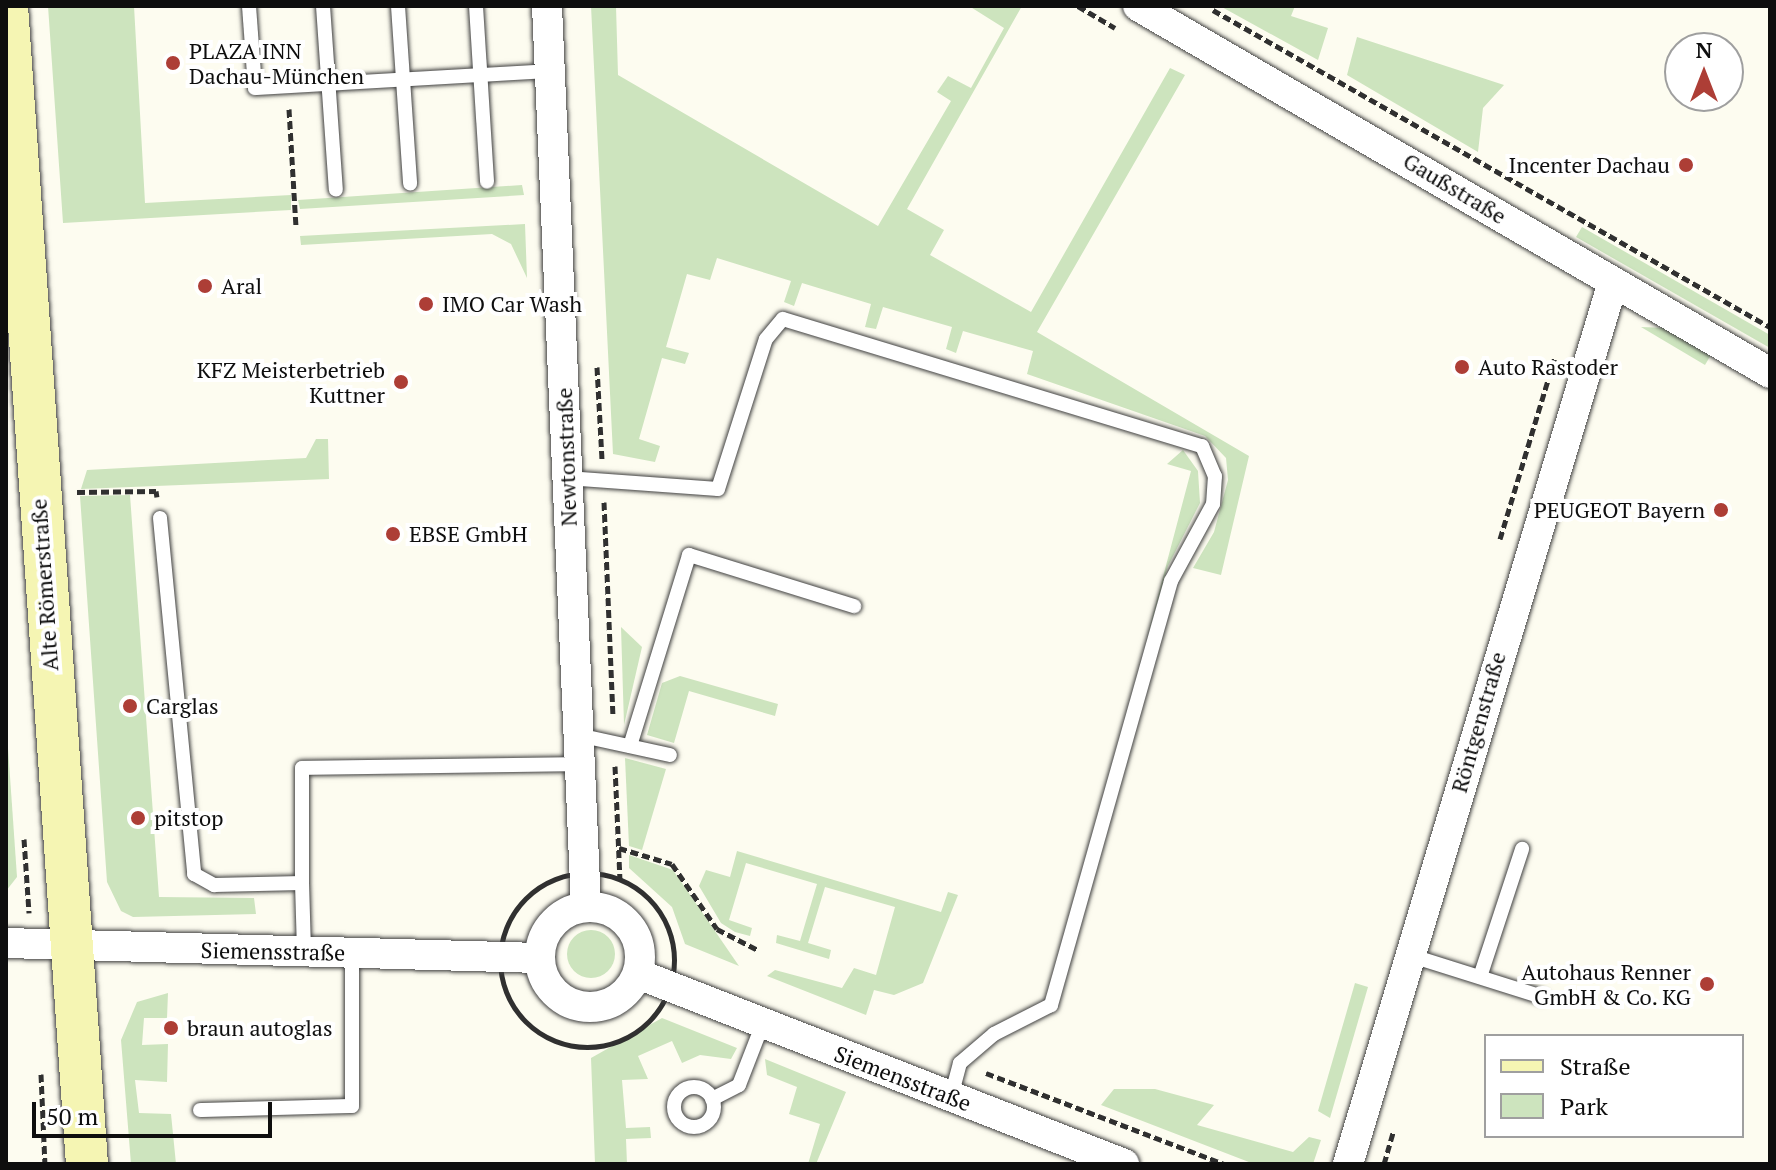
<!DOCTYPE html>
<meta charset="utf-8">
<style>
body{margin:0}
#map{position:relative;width:1776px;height:1170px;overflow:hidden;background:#fdfcf0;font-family:"PT Serif",serif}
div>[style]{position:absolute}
.green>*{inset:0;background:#cde4be}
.round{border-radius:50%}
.path>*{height:5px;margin-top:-2.5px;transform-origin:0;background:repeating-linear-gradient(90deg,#303030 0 8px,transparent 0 12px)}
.path>.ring{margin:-2.5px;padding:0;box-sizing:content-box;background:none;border:5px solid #303030;border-radius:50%}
.roads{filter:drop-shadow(0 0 2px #414141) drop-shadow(0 0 2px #414141)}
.lane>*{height:14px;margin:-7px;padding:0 7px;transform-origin:7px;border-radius:7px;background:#fff}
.lane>.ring{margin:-7px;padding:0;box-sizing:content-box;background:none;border:14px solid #fff;border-radius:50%}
.street>*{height:30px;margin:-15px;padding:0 15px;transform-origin:15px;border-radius:15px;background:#fff}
.street>.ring{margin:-15px;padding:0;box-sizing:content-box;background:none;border:30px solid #fff;border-radius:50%}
.secondary>*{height:42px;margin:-21px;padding:0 21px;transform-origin:21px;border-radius:21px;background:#f5f5b3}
.dots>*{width:22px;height:22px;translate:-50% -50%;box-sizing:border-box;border:4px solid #fff;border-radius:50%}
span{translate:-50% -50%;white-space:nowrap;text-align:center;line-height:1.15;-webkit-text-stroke:8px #fff;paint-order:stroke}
.poi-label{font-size:22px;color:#0e0e0e}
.left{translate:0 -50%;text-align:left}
.right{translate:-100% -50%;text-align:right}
.street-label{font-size:22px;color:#0e0e0e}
.frame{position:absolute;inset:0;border:8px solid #0e0e0e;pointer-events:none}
.legend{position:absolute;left:1484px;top:1034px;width:260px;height:104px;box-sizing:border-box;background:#fff;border:2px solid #9f9f9f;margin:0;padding:10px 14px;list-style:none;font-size:24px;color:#0e0e0e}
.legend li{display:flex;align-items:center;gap:16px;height:40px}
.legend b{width:40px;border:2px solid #9f9f9f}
.north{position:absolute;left:1664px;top:32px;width:80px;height:80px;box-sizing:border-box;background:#fff;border:2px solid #9f9f9f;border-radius:50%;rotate:0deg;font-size:22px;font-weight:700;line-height:32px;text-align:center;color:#0e0e0e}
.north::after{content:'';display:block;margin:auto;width:28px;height:36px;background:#ad3e36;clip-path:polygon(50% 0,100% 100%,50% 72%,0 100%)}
.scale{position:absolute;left:32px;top:1102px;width:240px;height:36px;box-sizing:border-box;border:4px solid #0e0e0e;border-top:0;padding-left:10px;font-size:24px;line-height:28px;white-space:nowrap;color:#0e0e0e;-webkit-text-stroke:6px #fff;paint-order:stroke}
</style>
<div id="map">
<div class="green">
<div style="clip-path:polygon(48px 6px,134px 6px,145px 203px,291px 195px,291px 210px,63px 223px)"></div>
<div style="clip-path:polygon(591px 6px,616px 6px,618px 75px,878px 226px,951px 101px,937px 92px,948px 76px,971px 88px,1004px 28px,969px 6px,1022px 6px,907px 209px,944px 230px,930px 255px,1031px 312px,1170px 68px,1185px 75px,1037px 332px,1249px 456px,1221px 575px,1193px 568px,1214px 532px,1228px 480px,1226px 458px,1205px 436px,1027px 374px,1033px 351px,963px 331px,956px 353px,946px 349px,952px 327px,883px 307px,876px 329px,865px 327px,871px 304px,802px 283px,794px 306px,784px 302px,791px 281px,717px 258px,710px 280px,687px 274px,666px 347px,689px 353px,685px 364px,662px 358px,639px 439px,660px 446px,655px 462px,613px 454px)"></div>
<div style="clip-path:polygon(1220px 6px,1295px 6px,1291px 16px,1328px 28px,1318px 60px)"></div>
<div style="clip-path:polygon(1357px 37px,1504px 85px,1483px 108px,1478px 152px,1347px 75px)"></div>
<div style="clip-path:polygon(522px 185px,524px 195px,300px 209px,298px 200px)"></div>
<div style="clip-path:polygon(525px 224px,527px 278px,511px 244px,492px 234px,301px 245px,300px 236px)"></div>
<div style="clip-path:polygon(1582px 227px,1770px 335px,1770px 348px,1576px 237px)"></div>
<div style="clip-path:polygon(1641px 327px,1667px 328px,1712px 353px,1705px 365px)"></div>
<div style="clip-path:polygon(316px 439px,328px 439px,329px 479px,81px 489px,87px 470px,306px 458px)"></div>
<div style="clip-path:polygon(1183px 450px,1198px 471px,1200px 503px,1168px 566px,1146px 641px,1191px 471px,1167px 464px)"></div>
<div style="clip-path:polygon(130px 495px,159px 897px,254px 898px,256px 914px,133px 917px,121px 911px,107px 882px,80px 496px)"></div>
<div style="clip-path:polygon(621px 627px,642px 647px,624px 725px)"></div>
<div style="clip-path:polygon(680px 676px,778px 704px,775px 716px,689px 691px,674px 743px,647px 735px,662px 683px)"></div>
<div style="clip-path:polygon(6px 719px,17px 877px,6px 891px)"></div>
<div style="clip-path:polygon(625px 758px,666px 769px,642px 850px,629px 846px)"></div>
<div style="clip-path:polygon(737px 851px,941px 912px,948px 892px,958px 895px,923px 983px,894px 995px,874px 990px,866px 1015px,767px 976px,775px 970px,842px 988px,854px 968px,876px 975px,895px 907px,825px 887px,808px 943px,831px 950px,829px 959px,776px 943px,777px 935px,800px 941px,817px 884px,746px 863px,729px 920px,752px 928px,750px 936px,735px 932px,721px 923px,699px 886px,706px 870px,730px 877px)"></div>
<div style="clip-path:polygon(629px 855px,673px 870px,739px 966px,685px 944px,672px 907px,629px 868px)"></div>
<div class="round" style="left:567px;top:930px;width:48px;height:48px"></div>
<div style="clip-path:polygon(1355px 983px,1368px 987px,1330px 1118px,1318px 1111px)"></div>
<div style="clip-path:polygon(168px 993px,167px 1018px,144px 1018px,142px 1045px,168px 1044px,167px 1082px,135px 1080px,139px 1113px,171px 1114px,176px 1164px,131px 1164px,121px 1040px,137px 1002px)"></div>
<div style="clip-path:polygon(662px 1018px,737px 1048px,731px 1059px,700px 1055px,682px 1063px,672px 1041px,638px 1056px,648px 1079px,622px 1080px,626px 1128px,650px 1127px,651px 1138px,626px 1139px,627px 1164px,595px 1164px,591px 1058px)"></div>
<div style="clip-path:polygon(765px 1059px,846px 1092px,816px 1164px,808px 1164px,820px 1124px,789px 1114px,797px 1087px,767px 1075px)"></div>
<div style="clip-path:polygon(1114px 1089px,1155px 1089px,1214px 1105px,1197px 1125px,1293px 1152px,1309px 1137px,1321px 1140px,1313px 1164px,1254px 1164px,1101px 1105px)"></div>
</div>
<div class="path">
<div style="left:1078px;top:6px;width:43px;rotate:30.7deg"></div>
<div style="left:1213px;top:10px;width:641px;rotate:29.65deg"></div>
<div style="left:289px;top:109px;width:119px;rotate:86.6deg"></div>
<div style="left:597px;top:367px;width:93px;rotate:86.9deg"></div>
<div style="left:77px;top:492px;width:79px;rotate:-0.7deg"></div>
<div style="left:156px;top:491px;width:6px;rotate:81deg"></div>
<div style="left:604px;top:502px;width:214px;rotate:87.6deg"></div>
<div style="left:1500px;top:539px;width:190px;rotate:-73.2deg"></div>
<div style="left:615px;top:766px;width:113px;rotate:87.5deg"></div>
<div style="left:24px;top:839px;width:74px;rotate:86.1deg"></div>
<div style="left:619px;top:848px;width:55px;rotate:16.8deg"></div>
<div style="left:672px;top:864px;width:79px;rotate:55.3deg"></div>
<div style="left:717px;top:929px;width:46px;rotate:27.1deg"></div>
<div class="ring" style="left:500px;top:873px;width:169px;height:169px"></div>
<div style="left:986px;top:1073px;width:255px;rotate:20.9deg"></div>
<div style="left:41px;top:1074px;width:90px;rotate:87.5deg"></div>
<div style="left:1384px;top:1164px;width:35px;rotate:-74deg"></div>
</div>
<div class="roads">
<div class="lane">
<div style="left:249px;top:6px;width:82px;rotate:85.8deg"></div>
<div style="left:255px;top:88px;width:295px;rotate:-3.3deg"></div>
<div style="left:323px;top:6px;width:184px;rotate:86deg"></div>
<div style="left:398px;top:6px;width:178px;rotate:86.1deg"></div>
<div style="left:476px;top:6px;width:176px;rotate:86.4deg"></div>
<div style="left:567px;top:478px;width:151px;rotate:4.2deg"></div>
<div style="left:718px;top:489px;width:157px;rotate:-72.3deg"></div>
<div style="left:766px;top:339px;width:26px;rotate:-50deg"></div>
<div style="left:783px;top:319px;width:438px;rotate:16.9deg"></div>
<div style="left:1202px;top:446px;width:33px;rotate:67deg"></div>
<div style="left:1215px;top:476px;width:28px;rotate:94deg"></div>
<div style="left:1213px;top:504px;width:88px;rotate:118.6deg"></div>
<div style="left:1171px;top:581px;width:441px;rotate:105.8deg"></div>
<div style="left:1051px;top:1005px;width:64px;rotate:153deg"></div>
<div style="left:994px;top:1034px;width:45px;rotate:139.5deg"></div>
<div style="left:960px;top:1063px;width:35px;rotate:105deg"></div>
<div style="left:160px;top:518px;width:358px;rotate:84.5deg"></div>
<div style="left:194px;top:874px;width:23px;rotate:29deg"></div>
<div style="left:214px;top:885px;width:88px;rotate:-1.3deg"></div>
<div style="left:302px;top:883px;width:69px;rotate:88.3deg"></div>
<div style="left:578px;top:735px;width:94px;rotate:12.3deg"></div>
<div style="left:630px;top:746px;width:200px;rotate:-72.8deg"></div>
<div style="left:689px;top:555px;width:173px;rotate:17.2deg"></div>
<div style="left:302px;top:883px;width:115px;rotate:-90deg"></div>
<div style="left:302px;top:768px;width:277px;rotate:-0.8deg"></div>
<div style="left:1409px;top:955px;width:139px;rotate:17.5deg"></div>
<div style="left:1480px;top:977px;width:135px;rotate:-71.8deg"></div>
<div class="ring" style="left:674px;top:1087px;width:26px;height:26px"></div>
<div style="left:712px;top:1099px;width:30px;rotate:-27deg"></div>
<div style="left:739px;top:1085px;width:66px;rotate:-68.8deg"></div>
<div style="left:200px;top:1110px;width:152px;rotate:-1.5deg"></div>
<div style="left:352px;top:1106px;width:153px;rotate:-90deg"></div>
</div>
<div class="street">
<div style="left:547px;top:6px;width:902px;rotate:87.52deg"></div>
<div style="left:1138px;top:6px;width:731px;rotate:30.14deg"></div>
<div class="ring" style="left:540px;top:907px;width:70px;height:70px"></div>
<div style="left:6px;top:943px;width:534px;rotate:1.61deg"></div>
<div style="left:638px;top:974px;width:522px;rotate:21.35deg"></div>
<div style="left:1348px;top:1164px;width:921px;rotate:-73.28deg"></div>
</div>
<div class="secondary">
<div style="left:7px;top:6px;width:1161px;rotate:86.05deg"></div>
</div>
</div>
<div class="dots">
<div style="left:173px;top:63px;background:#ad3e36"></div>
<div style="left:1686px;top:165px;background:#ad3e36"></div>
<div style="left:205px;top:286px;background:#ad3e36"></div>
<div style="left:426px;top:304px;background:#ad3e36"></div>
<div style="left:1462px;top:367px;background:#ad3e36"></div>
<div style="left:401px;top:382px;background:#ad3e36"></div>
<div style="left:1721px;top:510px;background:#ad3e36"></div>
<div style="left:393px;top:534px;background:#ad3e36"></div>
<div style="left:130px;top:706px;background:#ad3e36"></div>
<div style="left:138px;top:818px;background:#ad3e36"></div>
<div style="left:1707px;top:984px;background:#ad3e36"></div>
<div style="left:171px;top:1028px;background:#ad3e36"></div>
</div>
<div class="poi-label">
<span class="left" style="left:189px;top:63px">PLAZA INN<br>Dachau-München</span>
<span class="right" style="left:1670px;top:165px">Incenter Dachau</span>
<span class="left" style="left:221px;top:286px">Aral</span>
<span class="left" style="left:442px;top:304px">IMO Car Wash</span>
<span class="left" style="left:1478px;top:367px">Auto Rastoder</span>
<span class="right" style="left:385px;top:382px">KFZ Meisterbetrieb<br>Kuttner</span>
<span class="right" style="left:1705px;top:510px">PEUGEOT Bayern</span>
<span class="left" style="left:409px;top:534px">EBSE GmbH</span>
<span class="left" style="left:146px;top:706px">Carglas</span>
<span class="left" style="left:154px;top:818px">pitstop</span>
<span class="right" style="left:1691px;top:984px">Autohaus Renner<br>GmbH &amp; Co. KG</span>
<span class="left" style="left:187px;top:1028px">braun autoglas</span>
</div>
<div class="street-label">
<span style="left:1455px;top:188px;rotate:31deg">Gaußstraße</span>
<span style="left:566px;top:457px;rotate:-92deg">Newtonstraße</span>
<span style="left:44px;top:585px;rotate:-94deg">Alte Römerstraße</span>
<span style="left:1478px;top:722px;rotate:-74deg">Röntgenstraße</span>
<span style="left:273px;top:951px;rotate:1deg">Siemensstraße</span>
<span style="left:903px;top:1078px;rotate:21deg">Siemensstraße</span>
</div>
<div class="frame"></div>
<ul class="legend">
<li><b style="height:10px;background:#f5f5b3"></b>Straße</li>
<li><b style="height:22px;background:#cde4be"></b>Park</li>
</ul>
<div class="north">N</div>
<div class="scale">50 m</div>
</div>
